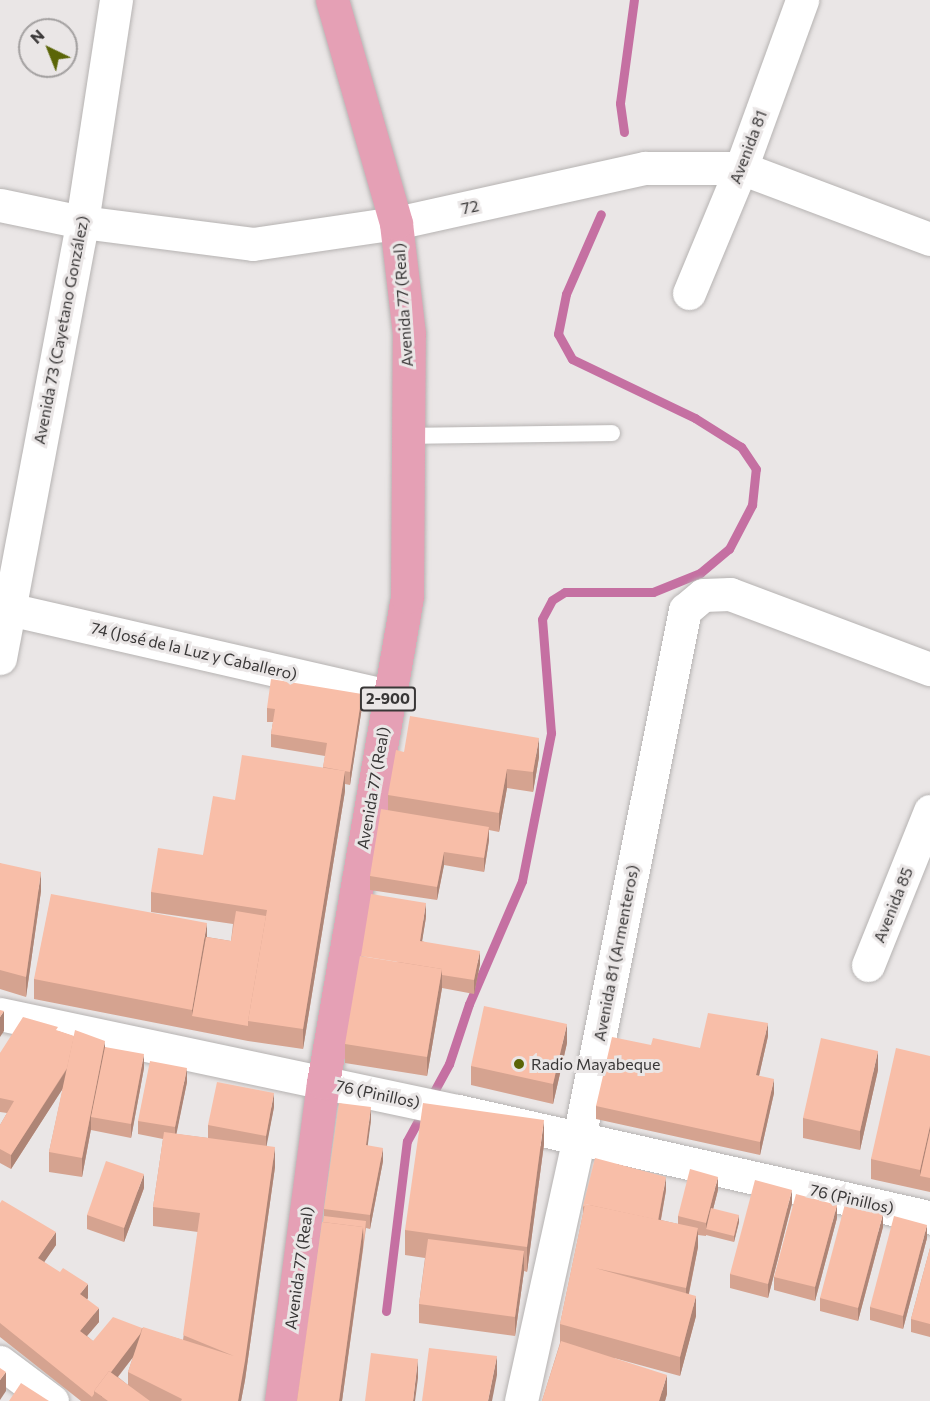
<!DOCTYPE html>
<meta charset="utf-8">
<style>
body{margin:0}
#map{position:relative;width:930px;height:1401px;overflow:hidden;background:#eae6e6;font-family:Commissioner,sans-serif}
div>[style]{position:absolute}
.stream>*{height:9px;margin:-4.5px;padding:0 4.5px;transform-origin:4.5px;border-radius:4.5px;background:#c570a2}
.roads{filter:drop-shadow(0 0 2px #b6b3b2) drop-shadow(0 0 2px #b6b3b2)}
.service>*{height:16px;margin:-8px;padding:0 8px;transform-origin:8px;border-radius:8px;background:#fff}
.minor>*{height:33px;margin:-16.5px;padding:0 16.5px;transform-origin:16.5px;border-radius:16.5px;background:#fff}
.tertiary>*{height:33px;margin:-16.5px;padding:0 16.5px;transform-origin:16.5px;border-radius:16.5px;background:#fff}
.primary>*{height:33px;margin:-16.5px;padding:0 16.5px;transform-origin:16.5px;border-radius:16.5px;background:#e5a0b5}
.wall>*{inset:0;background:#d5a390}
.shaded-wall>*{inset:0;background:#ae8576}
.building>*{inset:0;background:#f8bea8}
.dots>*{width:16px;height:16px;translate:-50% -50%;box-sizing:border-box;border:3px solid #eae6e6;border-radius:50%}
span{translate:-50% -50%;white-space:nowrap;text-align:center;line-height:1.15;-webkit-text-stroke:6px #eae6e6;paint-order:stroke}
.shield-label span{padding:2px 4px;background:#eae6e6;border:2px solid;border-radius:4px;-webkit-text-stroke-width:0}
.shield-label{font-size:15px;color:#393737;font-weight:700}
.street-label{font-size:16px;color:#393737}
.poi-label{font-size:16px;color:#393737}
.left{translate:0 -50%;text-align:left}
.north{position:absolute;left:18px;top:18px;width:60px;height:60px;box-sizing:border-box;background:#eae6e6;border:2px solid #a3a0a0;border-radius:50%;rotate:317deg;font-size:16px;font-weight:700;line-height:24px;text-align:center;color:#393737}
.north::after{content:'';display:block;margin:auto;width:21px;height:27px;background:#5b6507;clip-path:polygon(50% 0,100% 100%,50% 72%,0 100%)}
</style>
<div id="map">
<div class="stream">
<div style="left:624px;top:132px;width:29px;rotate:-98deg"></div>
<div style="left:620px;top:103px;width:104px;rotate:-82.3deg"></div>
<div style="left:386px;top:1311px;width:171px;rotate:-83deg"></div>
<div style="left:407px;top:1141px;width:88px;rotate:-61.4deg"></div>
<div style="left:449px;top:1064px;width:63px;rotate:-71.6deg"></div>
<div style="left:469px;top:1004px;width:134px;rotate:-66.7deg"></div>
<div style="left:522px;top:881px;width:151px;rotate:-78.9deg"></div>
<div style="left:551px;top:733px;width:114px;rotate:-94.5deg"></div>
<div style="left:542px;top:619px;width:21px;rotate:-62deg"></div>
<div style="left:552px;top:600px;width:15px;rotate:-32deg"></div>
<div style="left:565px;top:592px;width:88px"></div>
<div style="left:653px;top:592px;width:51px;rotate:-22deg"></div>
<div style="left:700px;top:573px;width:38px;rotate:-40deg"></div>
<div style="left:729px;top:549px;width:50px;rotate:-62.4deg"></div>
<div style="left:752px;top:505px;width:36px;rotate:-84deg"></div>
<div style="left:756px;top:469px;width:27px;rotate:-124deg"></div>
<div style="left:741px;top:447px;width:54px;rotate:-147.8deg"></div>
<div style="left:695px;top:418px;width:136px;rotate:-154.4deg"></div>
<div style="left:572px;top:359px;width:29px;rotate:-119deg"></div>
<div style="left:558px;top:334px;width:41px;rotate:-78.7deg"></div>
<div style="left:566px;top:294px;width:87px;rotate:-66.4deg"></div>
</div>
<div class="roads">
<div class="service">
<div style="left:408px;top:436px;width:204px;rotate:-0.8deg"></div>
</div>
<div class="minor">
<div style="left:0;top:205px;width:84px;rotate:11.7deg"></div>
<div style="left:82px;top:222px;width:172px;rotate:7.3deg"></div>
<div style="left:253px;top:244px;width:145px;rotate:-8.4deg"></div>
<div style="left:689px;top:293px;width:135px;rotate:-67.4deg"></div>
<div style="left:741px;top:168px;width:179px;rotate:-70deg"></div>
<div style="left:0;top:607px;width:398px;rotate:12.9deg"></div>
<div style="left:0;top:658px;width:444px;rotate:-79.3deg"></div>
<div style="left:82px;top:222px;width:225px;rotate:-81.3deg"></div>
<div style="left:868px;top:965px;width:166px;rotate:-68.1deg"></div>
<div style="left:0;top:1362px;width:65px;rotate:36.9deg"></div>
<div style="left:521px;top:1401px;width:269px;rotate:-77.6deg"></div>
<div style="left:579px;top:1138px;width:539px;rotate:-78.65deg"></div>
<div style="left:685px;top:610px;width:23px;rotate:-40deg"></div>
<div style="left:703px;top:595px;width:27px;rotate:-2deg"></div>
<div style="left:730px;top:594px;width:214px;rotate:20.6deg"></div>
</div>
<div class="tertiary">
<div style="left:396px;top:223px;width:255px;rotate:-12.5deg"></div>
<div style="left:645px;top:168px;width:96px"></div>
<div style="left:741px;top:168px;width:202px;rotate:20.6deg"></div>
<div style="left:0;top:1014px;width:468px;rotate:12deg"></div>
<div style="left:458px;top:1111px;width:484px;rotate:12.7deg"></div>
</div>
<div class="primary">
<div style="left:281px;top:1401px;width:321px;rotate:-82.5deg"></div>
<div style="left:323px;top:1083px;width:493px;rotate:-80.2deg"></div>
<div style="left:407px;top:597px;width:263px;rotate:-89.6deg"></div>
<div style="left:409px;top:334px;width:112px;rotate:-96.7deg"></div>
<div style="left:396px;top:223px;width:232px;rotate:-106deg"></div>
</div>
</div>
<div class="wall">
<div style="clip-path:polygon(362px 707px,350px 785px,345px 784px,345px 791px,303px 1049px,248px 1041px,34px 999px,34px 979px,207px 937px,231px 941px,233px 924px,151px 912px,151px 892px,203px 855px,235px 800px,323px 768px,325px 756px,271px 747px,271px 734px,273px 722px,267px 722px,267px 708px)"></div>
<div style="clip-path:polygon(404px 752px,539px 757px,533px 792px,507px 788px,499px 832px,489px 830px,489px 840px,484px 872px,444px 865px,437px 900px,370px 890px,370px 876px,388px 810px,388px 795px)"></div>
<div style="clip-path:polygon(0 863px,41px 891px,26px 997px,0 989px)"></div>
<div style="clip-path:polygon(426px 917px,422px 941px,480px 964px,474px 994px,442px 988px,427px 1076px,345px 1063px,345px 1044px)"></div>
<div style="clip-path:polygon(58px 1031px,105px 1047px,144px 1068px,131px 1138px,91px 1130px,91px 1129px,82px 1177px,49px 1172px,49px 1152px,63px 1088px,11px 1169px,0 1163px,0 1125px,7px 1113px,0 1112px,0 1053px)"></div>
<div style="clip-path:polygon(768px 1036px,759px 1076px,774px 1093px,760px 1155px,596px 1119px,596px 1106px,651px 1045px,700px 1048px)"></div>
<div style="clip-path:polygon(567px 1043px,553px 1104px,471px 1085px,471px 1066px)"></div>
<div style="clip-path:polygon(930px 1056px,930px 1192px,871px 1179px,871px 1159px)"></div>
<div style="clip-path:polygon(878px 1070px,860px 1150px,803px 1138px,803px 1118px)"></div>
<div style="clip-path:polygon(evenodd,187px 1082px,176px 1134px,208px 1138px,208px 1125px,274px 1107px,266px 1146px,275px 1167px,245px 1380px,241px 1401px,81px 1401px,0 1337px,0 1203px,56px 1245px,44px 1262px,88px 1298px,87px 1299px,99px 1322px,87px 1336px,93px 1341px,142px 1328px,183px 1340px,198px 1232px,153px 1226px,153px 1207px,163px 1139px,138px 1134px,138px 1121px,187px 1082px,133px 1357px,128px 1372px,128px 1385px,118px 1377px,133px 1357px)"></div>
<div style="clip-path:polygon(371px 1120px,367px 1145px,383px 1161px,370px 1229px,366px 1228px,342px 1401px,297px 1401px,324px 1216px,324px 1209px)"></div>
<div style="clip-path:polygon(544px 1144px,527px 1272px,524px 1271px,515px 1336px,419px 1323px,419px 1304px,425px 1258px,405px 1255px,405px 1230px)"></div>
<div style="clip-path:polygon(144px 1188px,124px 1242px,87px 1229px,87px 1215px)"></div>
<div style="clip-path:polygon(666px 1190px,661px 1220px,678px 1224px,678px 1216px,718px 1190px,713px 1209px,739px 1222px,734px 1242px,706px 1235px,706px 1236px,698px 1235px,698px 1247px,689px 1294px,696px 1316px,680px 1376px,614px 1358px,667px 1394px,665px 1401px,542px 1401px,560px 1343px,560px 1324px,583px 1214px,583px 1206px)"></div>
<div style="clip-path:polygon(792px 1203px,768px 1298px,730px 1288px,730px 1274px)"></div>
<div style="clip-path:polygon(837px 1218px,815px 1301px,774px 1290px,774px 1277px)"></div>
<div style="clip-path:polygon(883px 1227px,858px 1321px,820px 1311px,820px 1298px)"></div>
<div style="clip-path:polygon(927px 1238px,903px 1329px,870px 1320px,870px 1307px)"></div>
<div style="clip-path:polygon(930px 1248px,930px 1337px,911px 1332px,911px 1319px)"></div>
</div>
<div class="shaded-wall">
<div style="clip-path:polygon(362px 694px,362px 707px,350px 785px,350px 772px)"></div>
<div style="clip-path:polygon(539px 738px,539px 757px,533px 792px,533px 772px)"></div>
<div style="clip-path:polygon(507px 769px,507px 788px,499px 832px,499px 813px)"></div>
<div style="clip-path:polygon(345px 771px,345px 791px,303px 1049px,303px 1029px)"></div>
<div style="clip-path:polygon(489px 827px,489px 840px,484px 872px,484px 858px)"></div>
<div style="clip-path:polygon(444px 852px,444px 865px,437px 900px,437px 887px)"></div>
<div style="clip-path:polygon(41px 872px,41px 891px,26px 997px,26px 977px)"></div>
<div style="clip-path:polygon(426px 903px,426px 917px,420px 954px,420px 941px)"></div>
<div style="clip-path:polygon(207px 923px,207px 943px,192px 1016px,192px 1010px)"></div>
<div style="clip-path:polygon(480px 951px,480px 964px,474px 994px,474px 980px)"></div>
<div style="clip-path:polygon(442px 969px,442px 988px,427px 1076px,427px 1057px)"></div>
<div style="clip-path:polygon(4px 1011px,4px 1031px,0 1037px,0 1017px)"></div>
<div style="clip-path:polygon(768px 1023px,768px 1036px,756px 1089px,756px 1075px)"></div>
<div style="clip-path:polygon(567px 1024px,567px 1043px,553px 1104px,553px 1084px)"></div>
<div style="clip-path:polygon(105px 1041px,105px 1060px,91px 1117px,91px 1129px,82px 1177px,82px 1158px)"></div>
<div style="clip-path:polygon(878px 1051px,878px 1070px,860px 1150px,860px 1131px)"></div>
<div style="clip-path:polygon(144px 1054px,144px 1068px,131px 1138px,131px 1124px)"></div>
<div style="clip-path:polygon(69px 1066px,69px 1079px,11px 1169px,11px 1155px)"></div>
<div style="clip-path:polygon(187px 1068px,187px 1082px,175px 1141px,175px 1127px)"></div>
<div style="clip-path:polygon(774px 1079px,774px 1093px,760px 1155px,760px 1142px)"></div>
<div style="clip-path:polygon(274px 1093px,274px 1107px,266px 1149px,266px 1136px)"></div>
<div style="clip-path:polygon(371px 1107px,371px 1120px,366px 1159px,366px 1145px)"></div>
<div style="clip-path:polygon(544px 1120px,544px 1144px,527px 1272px,527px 1247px)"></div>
<div style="clip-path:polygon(930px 1126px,930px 1145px,920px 1176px,920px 1170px)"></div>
<div style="clip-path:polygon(275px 1147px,275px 1167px,245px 1380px,241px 1401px,238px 1401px)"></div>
<div style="clip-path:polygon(383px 1148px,383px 1161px,370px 1229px,370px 1215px)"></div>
<div style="clip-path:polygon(144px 1174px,144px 1188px,124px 1242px,124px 1228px)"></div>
<div style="clip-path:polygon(666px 1177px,666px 1190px,658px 1235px,658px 1222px)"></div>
<div style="clip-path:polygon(718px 1177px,718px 1190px,708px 1229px,706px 1229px,706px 1236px,706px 1223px)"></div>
<div style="clip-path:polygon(792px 1190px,792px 1203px,768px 1298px,768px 1284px)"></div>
<div style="clip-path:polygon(837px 1205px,837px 1218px,815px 1301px,815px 1287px)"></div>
<div style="clip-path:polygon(883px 1214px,883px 1227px,858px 1321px,858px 1308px)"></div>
<div style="clip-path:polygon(739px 1215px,739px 1222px,734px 1242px,734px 1236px)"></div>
<div style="clip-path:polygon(927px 1225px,927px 1238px,903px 1329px,903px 1316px)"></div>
<div style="clip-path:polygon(363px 1227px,363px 1247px,342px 1401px,339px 1401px)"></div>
<div style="clip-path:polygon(698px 1228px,698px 1247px,686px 1307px,686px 1288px)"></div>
<div style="clip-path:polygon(56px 1232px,56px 1245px,38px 1271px,38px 1258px)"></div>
<div style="clip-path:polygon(524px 1251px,524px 1271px,515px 1336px,515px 1317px)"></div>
<div style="clip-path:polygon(88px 1284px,88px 1298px,80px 1308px,80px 1294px)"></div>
<div style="clip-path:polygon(696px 1296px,696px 1316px,680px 1376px,680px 1357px)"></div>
<div style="clip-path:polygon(99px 1308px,99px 1322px,80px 1344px,80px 1331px)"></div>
<div style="clip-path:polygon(144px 1329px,144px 1343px,102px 1397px,96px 1392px)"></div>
<div style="clip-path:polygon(497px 1356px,497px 1375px,492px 1401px,488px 1401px)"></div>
<div style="clip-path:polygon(418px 1359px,418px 1378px,415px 1401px,413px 1401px)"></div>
<div style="clip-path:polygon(6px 1372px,6px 1391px,0 1400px,0 1380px)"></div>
<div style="clip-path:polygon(667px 1375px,667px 1394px,665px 1401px,659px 1401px)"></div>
</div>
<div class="building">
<div style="clip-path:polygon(271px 679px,362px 694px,350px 772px,323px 767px,327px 743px,271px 734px,275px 709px,267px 708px)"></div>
<div style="clip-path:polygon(410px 716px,539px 738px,533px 772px,507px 769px,499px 813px,388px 795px,396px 750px,404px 752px)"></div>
<div style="clip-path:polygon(242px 755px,345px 771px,303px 1029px,248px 1021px,267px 910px,151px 892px,158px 848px,203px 855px,213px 796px,235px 800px)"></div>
<div style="clip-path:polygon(381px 809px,489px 827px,484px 858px,444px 852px,437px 887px,370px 876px)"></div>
<div style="clip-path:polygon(0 863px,41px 872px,26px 977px,0 970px)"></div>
<div style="clip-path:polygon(51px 894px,207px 923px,192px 1010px,34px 979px)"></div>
<div style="clip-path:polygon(371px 894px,426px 903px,420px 941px,480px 951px,474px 980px,442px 975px,442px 969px,361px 956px)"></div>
<div style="clip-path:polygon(236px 911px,266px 916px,248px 1021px,248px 1026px,192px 1016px,206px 937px,231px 941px)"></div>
<div style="clip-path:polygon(360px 956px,442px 969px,427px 1057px,345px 1044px)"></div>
<div style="clip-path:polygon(484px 1006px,567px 1024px,553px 1084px,471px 1066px)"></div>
<div style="clip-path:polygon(0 1010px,4px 1011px,0 1017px)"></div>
<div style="clip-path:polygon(708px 1013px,768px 1023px,756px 1075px,774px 1079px,760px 1142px,596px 1106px,612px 1037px,651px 1045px,653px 1038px,700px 1048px)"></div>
<div style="clip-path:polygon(23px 1017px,58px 1027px,56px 1030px,74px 1036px,67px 1068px,11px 1155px,0 1149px,0 1125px,14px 1101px,0 1098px,0 1053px)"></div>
<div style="clip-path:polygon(75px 1030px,105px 1041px,82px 1158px,49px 1152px)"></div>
<div style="clip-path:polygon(821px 1038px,878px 1051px,860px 1131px,803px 1118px)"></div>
<div style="clip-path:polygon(105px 1047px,144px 1054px,131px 1124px,91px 1117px)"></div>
<div style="clip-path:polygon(896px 1048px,930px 1056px,930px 1126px,920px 1170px,871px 1159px)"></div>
<div style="clip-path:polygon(150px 1061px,187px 1068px,175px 1127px,138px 1121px)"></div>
<div style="clip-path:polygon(217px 1082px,274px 1093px,266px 1136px,208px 1125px)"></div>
<div style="clip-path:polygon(339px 1103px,371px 1107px,366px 1145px,383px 1148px,370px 1215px,324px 1209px)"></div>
<div style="clip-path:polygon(423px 1103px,544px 1120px,527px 1247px,405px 1230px)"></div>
<div style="clip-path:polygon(930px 1131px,930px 1178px,920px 1176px)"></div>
<div style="clip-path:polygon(164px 1132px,275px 1147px,245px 1361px,238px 1401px,181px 1401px,182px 1399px,128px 1372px,143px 1327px,234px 1356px,183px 1335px,200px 1213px,153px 1207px)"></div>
<div style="clip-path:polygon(595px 1158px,666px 1177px,658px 1220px,585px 1204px,584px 1207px,583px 1206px)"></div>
<div style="clip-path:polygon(106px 1161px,144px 1174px,124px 1228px,87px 1215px)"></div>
<div style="clip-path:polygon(690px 1169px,718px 1177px,706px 1223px,678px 1216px)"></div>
<div style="clip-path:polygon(755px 1180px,792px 1190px,768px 1284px,730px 1274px)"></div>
<div style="clip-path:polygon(796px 1194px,837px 1205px,815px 1287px,774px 1277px)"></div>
<div style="clip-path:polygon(2px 1200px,56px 1232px,38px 1258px,60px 1272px,63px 1268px,88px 1284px,80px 1294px,99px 1308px,80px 1331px,93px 1341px,113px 1317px,142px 1328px,140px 1334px,111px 1372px,109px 1371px,94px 1391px,94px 1394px,92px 1397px,0 1323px,0 1203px)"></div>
<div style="clip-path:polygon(585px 1204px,698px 1228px,686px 1288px,595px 1268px,696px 1296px,680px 1357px,560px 1324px)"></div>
<div style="clip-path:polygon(845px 1204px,883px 1214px,858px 1308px,820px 1298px)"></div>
<div style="clip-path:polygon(711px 1208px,739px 1215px,734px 1236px,706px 1229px)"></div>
<div style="clip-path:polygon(324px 1216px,366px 1221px,364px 1240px,363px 1227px,323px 1222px)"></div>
<div style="clip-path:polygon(894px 1216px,927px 1225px,903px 1316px,870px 1307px)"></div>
<div style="clip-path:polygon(322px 1222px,363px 1227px,339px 1401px,297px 1401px)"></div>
<div style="clip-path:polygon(428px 1239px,524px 1251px,515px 1317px,419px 1304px)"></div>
<div style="clip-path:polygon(930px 1248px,930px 1324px,911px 1319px)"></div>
<div style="clip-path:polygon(561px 1341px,667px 1375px,659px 1401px,542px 1401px)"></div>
<div style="clip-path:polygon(429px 1348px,497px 1356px,488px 1401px,422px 1401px)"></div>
<div style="clip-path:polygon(371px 1353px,418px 1359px,413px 1401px,365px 1401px)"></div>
<div style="clip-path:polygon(0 1368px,6px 1372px,0 1380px)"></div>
<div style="clip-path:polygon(109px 1371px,150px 1401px,108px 1401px,94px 1391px)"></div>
<div style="clip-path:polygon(21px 1383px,49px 1401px,9px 1401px)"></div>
</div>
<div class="dots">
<div style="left:519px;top:1064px;background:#5b6507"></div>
</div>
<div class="shield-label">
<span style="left:388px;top:699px">2-900</span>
</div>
<div class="street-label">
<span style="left:748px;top:147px;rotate:-69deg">Avenida 81</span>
<span style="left:470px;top:207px;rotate:-12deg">72</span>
<span style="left:403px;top:305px;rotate:-94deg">Avenida 77 (Real)</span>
<span style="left:61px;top:330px;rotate:-79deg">Avenida 73 (Cayetano González)</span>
<span style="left:194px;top:651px;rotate:13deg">74 (José de la Luz y Caballero)</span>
<span style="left:373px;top:788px;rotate:-80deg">Avenida 77 (Real)</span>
<span style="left:893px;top:905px;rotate:-68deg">Avenida 85</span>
<span style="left:616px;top:953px;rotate:-79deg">Avenida 81 (Armenteros)</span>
<span style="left:378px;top:1094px;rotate:12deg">76 (Pinillos)</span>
<span style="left:852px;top:1199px;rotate:13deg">76 (Pinillos)</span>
<span style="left:299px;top:1268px;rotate:-82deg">Avenida 77 (Real)</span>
</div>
<div class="poi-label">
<span class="left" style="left:531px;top:1064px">Radio Mayabeque</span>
</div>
<div class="north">N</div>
</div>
